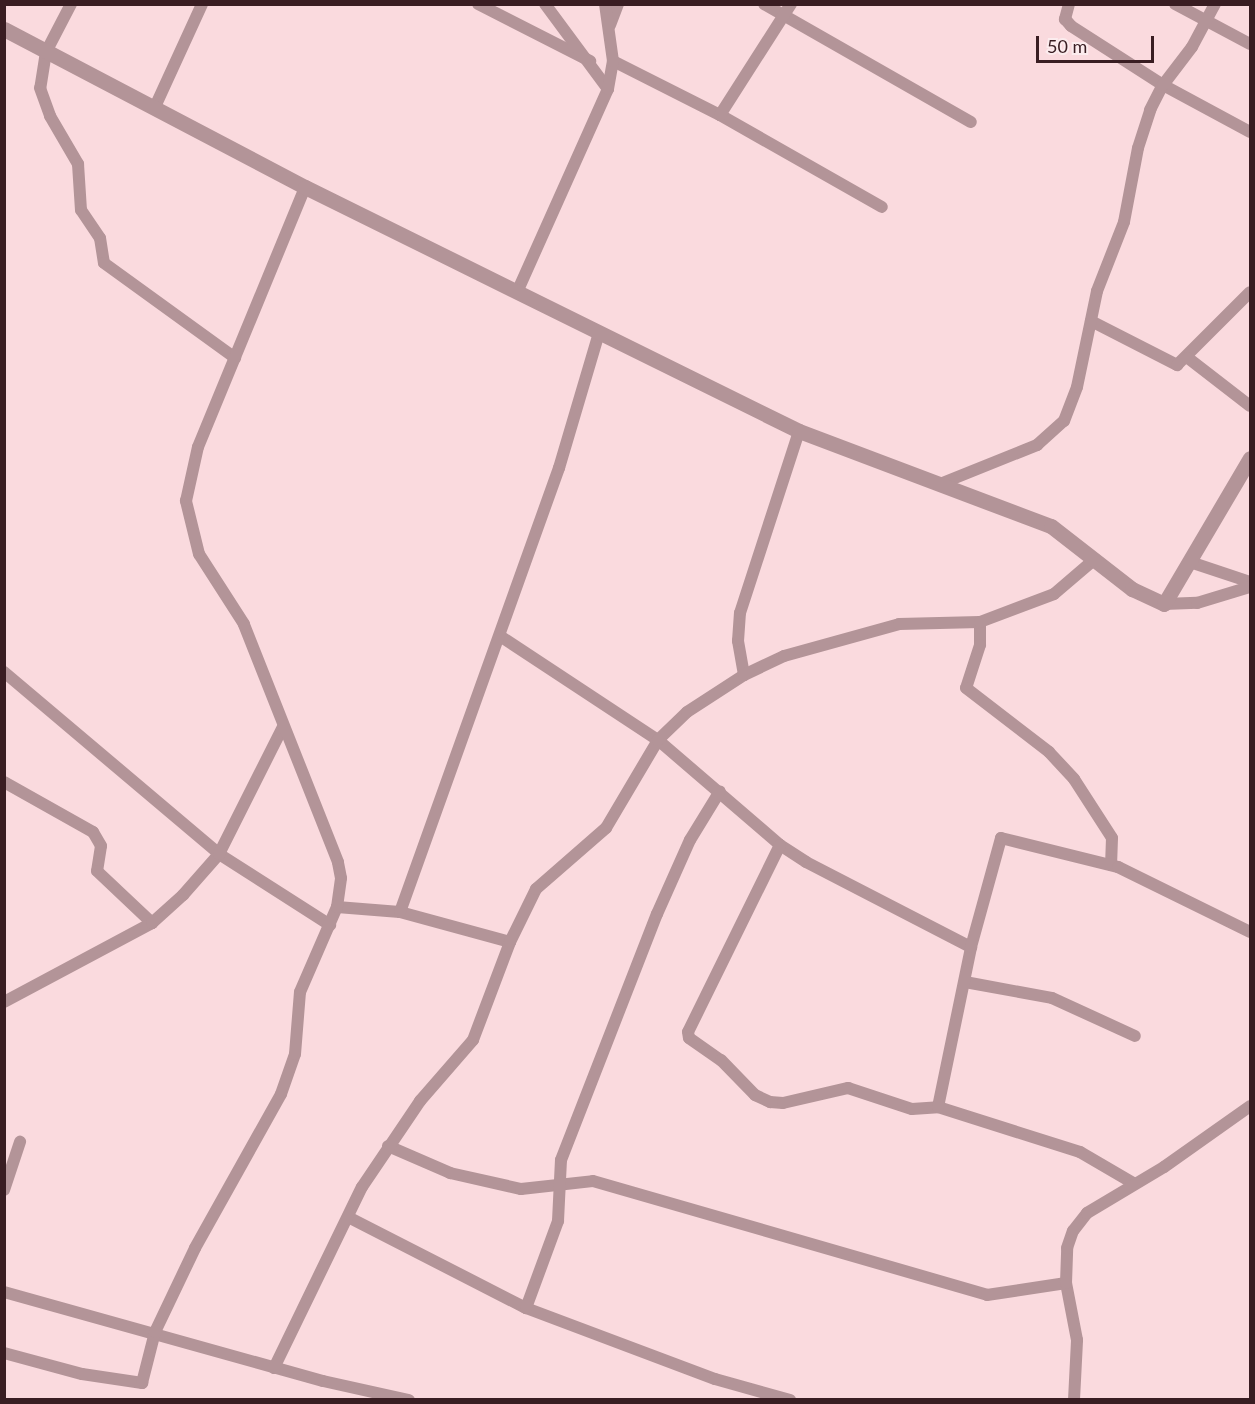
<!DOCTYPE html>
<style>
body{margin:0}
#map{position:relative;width:1255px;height:1404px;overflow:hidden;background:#fadade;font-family:Lato,sans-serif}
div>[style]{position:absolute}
.minor>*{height:12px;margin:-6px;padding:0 6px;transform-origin:6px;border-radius:6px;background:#b39498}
.tertiary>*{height:15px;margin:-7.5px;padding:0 7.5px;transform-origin:7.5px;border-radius:7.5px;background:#b39498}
span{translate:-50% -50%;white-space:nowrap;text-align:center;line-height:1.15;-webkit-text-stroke:5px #fcecee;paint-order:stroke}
.frame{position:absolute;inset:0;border:6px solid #391d22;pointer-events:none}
.scale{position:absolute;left:1036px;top:36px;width:118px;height:27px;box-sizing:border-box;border:3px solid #391d22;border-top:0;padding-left:8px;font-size:18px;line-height:21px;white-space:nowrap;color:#391d22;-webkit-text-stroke:4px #fcecee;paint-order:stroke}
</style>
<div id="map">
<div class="minor">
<div style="left:71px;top:4px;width:54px;rotate:117.5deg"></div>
<div style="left:46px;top:52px;width:36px;rotate:99deg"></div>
<div style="left:40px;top:88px;width:30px;rotate:70deg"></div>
<div style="left:50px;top:116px;width:56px;rotate:59.7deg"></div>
<div style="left:78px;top:164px;width:46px;rotate:86.3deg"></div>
<div style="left:81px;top:210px;width:34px;rotate:56deg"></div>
<div style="left:100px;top:238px;width:25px;rotate:81deg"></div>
<div style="left:104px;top:263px;width:162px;rotate:35.9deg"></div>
<div style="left:478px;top:4px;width:126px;rotate:27deg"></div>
<div style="left:545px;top:4px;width:106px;rotate:53.5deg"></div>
<div style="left:764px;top:4px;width:238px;rotate:29.7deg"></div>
<div style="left:1069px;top:4px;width:16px;rotate:105deg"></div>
<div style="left:1065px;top:19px;width:9px;rotate:49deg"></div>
<div style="left:1071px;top:26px;width:109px;rotate:32.7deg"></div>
<div style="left:1163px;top:85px;width:99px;rotate:28.4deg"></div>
<div style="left:1175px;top:4px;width:85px;rotate:28.1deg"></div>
<div style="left:610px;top:25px;width:22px;rotate:-69deg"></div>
<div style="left:613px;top:61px;width:120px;rotate:26.8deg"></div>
<div style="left:720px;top:115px;width:186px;rotate:29.6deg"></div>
<div style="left:154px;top:109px;width:115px;rotate:-65.4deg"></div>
<div style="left:720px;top:115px;width:132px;rotate:-57.4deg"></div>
<div style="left:518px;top:290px;width:220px;rotate:-65.9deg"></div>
<div style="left:608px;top:89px;width:28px;rotate:-80deg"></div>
<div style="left:613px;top:61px;width:58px;rotate:-98deg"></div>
<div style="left:1091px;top:321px;width:97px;rotate:27.1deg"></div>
<div style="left:1177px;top:365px;width:103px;rotate:-45deg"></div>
<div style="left:1188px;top:358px;width:78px;rotate:37.7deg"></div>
<div style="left:940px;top:484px;width:105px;rotate:-21.9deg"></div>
<div style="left:1037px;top:445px;width:36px;rotate:-42deg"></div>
<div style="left:1064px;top:421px;width:36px;rotate:-69deg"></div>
<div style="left:1077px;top:387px;width:98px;rotate:-78.2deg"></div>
<div style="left:1097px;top:291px;width:74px;rotate:-68.6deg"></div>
<div style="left:1124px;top:222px;width:75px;rotate:-79.3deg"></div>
<div style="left:1138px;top:148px;width:40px;rotate:-72deg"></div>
<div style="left:1150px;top:110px;width:28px;rotate:-63deg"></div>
<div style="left:1163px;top:85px;width:48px;rotate:-52.7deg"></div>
<div style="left:1192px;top:47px;width:49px;rotate:-61.9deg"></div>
<div style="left:1190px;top:562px;width:63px;rotate:18.4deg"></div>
<div style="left:1164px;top:604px;width:33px;rotate:-2deg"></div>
<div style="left:1197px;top:603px;width:55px;rotate:-16.8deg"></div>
<div style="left:980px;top:622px;width:23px;rotate:90deg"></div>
<div style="left:980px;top:645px;width:45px;rotate:108deg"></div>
<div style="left:966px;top:688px;width:105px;rotate:37.6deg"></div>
<div style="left:1049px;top:752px;width:37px;rotate:47deg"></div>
<div style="left:1074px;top:779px;width:70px;rotate:57.2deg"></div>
<div style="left:1112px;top:838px;width:27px;rotate:92deg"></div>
<div style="left:500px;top:636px;width:189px;rotate:33.4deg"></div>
<div style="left:658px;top:740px;width:161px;rotate:40.7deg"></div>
<div style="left:780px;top:845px;width:31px;rotate:33deg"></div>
<div style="left:806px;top:862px;width:186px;rotate:27.3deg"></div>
<div style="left:4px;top:672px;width:282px;rotate:40.2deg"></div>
<div style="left:219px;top:854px;width:132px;rotate:32.6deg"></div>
<div style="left:744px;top:675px;width:35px;rotate:-100deg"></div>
<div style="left:738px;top:641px;width:28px;rotate:-86deg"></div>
<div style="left:740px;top:613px;width:191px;rotate:-72deg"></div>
<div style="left:4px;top:782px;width:102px;rotate:29.3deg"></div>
<div style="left:93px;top:832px;width:16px;rotate:60deg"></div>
<div style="left:101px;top:846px;width:25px;rotate:99deg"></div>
<div style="left:97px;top:871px;width:76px;rotate:43.4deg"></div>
<div style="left:780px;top:845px;width:208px;rotate:116.2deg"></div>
<div style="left:688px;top:1032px;width:6px;rotate:81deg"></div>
<div style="left:689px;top:1038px;width:39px;rotate:35deg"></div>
<div style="left:721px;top:1060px;width:49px;rotate:45.8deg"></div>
<div style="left:755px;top:1095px;width:17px;rotate:25deg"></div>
<div style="left:770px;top:1102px;width:13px;rotate:4deg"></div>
<div style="left:783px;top:1103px;width:67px;rotate:-13deg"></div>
<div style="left:848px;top:1088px;width:67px;rotate:18.2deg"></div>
<div style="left:912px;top:1109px;width:26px;rotate:-4deg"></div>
<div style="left:938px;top:1107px;width:149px;rotate:17.6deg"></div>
<div style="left:1080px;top:1152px;width:61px;rotate:30.3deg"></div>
<div style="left:337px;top:907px;width:63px;rotate:4.5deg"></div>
<div style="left:400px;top:912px;width:114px;rotate:15.3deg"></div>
<div style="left:400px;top:912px;width:472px;rotate:-70.3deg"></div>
<div style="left:559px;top:468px;width:141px;rotate:-73.5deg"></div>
<div style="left:965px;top:982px;width:88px;rotate:10.4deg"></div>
<div style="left:1052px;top:998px;width:91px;rotate:24.6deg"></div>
<div style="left:4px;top:1002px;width:168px;rotate:-28.1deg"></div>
<div style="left:152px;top:923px;width:42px;rotate:-42.1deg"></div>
<div style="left:183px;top:895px;width:55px;rotate:-48.7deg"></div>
<div style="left:219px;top:854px;width:142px;rotate:-63.3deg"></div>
<div style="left:938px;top:1107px;width:163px;rotate:-78.3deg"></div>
<div style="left:971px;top:947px;width:113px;rotate:-74.6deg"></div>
<div style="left:1001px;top:838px;width:121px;rotate:13.9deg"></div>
<div style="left:1118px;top:867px;width:147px;rotate:26.2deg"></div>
<div style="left:388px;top:1146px;width:68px;rotate:23.5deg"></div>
<div style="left:450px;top:1173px;width:73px;rotate:12.7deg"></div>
<div style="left:521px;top:1189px;width:72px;rotate:-6.3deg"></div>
<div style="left:593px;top:1181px;width:410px;rotate:16.1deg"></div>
<div style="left:987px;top:1295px;width:80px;rotate:-8.6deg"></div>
<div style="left:4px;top:1190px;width:51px;rotate:-71.6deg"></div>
<div style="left:348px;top:1217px;width:200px;rotate:27.1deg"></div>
<div style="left:526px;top:1308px;width:202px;rotate:20.6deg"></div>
<div style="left:715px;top:1379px;width:78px;rotate:15.6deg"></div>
<div style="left:4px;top:1292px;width:331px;rotate:15.6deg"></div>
<div style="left:323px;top:1381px;width:88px;rotate:12.5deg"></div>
<div style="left:526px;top:1308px;width:93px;rotate:-69.8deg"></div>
<div style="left:558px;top:1221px;width:61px;rotate:-87.2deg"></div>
<div style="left:561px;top:1160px;width:264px;rotate:-68.7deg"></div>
<div style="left:657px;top:914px;width:81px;rotate:-66deg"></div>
<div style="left:690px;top:840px;width:57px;rotate:-58.5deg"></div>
<div style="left:4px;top:1353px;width:81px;rotate:15.1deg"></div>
<div style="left:82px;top:1374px;width:61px;rotate:8.5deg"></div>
<div style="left:142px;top:1383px;width:53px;rotate:-75.7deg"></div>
<div style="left:155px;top:1332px;width:93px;rotate:-64.5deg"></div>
<div style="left:195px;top:1248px;width:176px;rotate:-60.8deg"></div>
<div style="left:281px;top:1094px;width:42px;rotate:-70.7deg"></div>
<div style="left:295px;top:1054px;width:62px;rotate:-85.4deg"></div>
<div style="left:300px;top:992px;width:93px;rotate:-66.5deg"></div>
<div style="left:337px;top:907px;width:29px;rotate:-82deg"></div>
<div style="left:341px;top:878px;width:16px;rotate:-101deg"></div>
<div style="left:338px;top:862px;width:256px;rotate:-111.6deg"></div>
<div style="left:244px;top:624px;width:83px;rotate:-122.7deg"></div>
<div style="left:199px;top:554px;width:55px;rotate:-103.8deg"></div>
<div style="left:186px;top:501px;width:55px;rotate:-77.5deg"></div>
<div style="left:198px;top:447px;width:281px;rotate:-67.6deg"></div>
<div style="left:274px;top:1368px;width:201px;rotate:-64.1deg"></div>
<div style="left:362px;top:1187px;width:104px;rotate:-56deg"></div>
<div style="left:420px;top:1101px;width:81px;rotate:-49deg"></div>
<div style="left:473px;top:1040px;width:105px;rotate:-69.3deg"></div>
<div style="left:510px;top:942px;width:59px;rotate:-63.9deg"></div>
<div style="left:536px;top:889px;width:93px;rotate:-41.1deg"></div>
<div style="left:606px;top:828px;width:102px;rotate:-59.4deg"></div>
<div style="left:658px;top:740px;width:40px;rotate:-44deg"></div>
<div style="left:687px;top:712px;width:68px;rotate:-33deg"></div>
<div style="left:744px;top:675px;width:44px;rotate:-25.4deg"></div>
<div style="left:784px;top:656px;width:119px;rotate:-15.5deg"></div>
<div style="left:899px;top:624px;width:81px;rotate:-1.4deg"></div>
<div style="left:980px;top:622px;width:79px;rotate:-20.7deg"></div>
<div style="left:1054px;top:594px;width:54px;rotate:-40.5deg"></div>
<div style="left:1074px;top:1400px;width:60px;rotate:-87.1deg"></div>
<div style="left:1077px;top:1340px;width:58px;rotate:-100.9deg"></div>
<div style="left:1066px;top:1283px;width:35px;rotate:-88deg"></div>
<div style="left:1067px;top:1248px;width:18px;rotate:-71deg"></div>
<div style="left:1073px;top:1231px;width:23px;rotate:-52deg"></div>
<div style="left:1087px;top:1213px;width:90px;rotate:-30.9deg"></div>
<div style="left:1164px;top:1167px;width:105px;rotate:-35.3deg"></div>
</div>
<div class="tertiary">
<div style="left:4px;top:29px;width:340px;rotate:27.7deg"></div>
<div style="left:305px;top:187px;width:551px;rotate:26.29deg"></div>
<div style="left:799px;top:431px;width:269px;rotate:20.7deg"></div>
<div style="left:1051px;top:526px;width:103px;rotate:37.9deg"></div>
<div style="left:1132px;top:589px;width:35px;rotate:25deg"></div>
<div style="left:1164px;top:604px;width:169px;rotate:-59.5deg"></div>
</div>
<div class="frame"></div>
<div class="scale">50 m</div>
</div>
